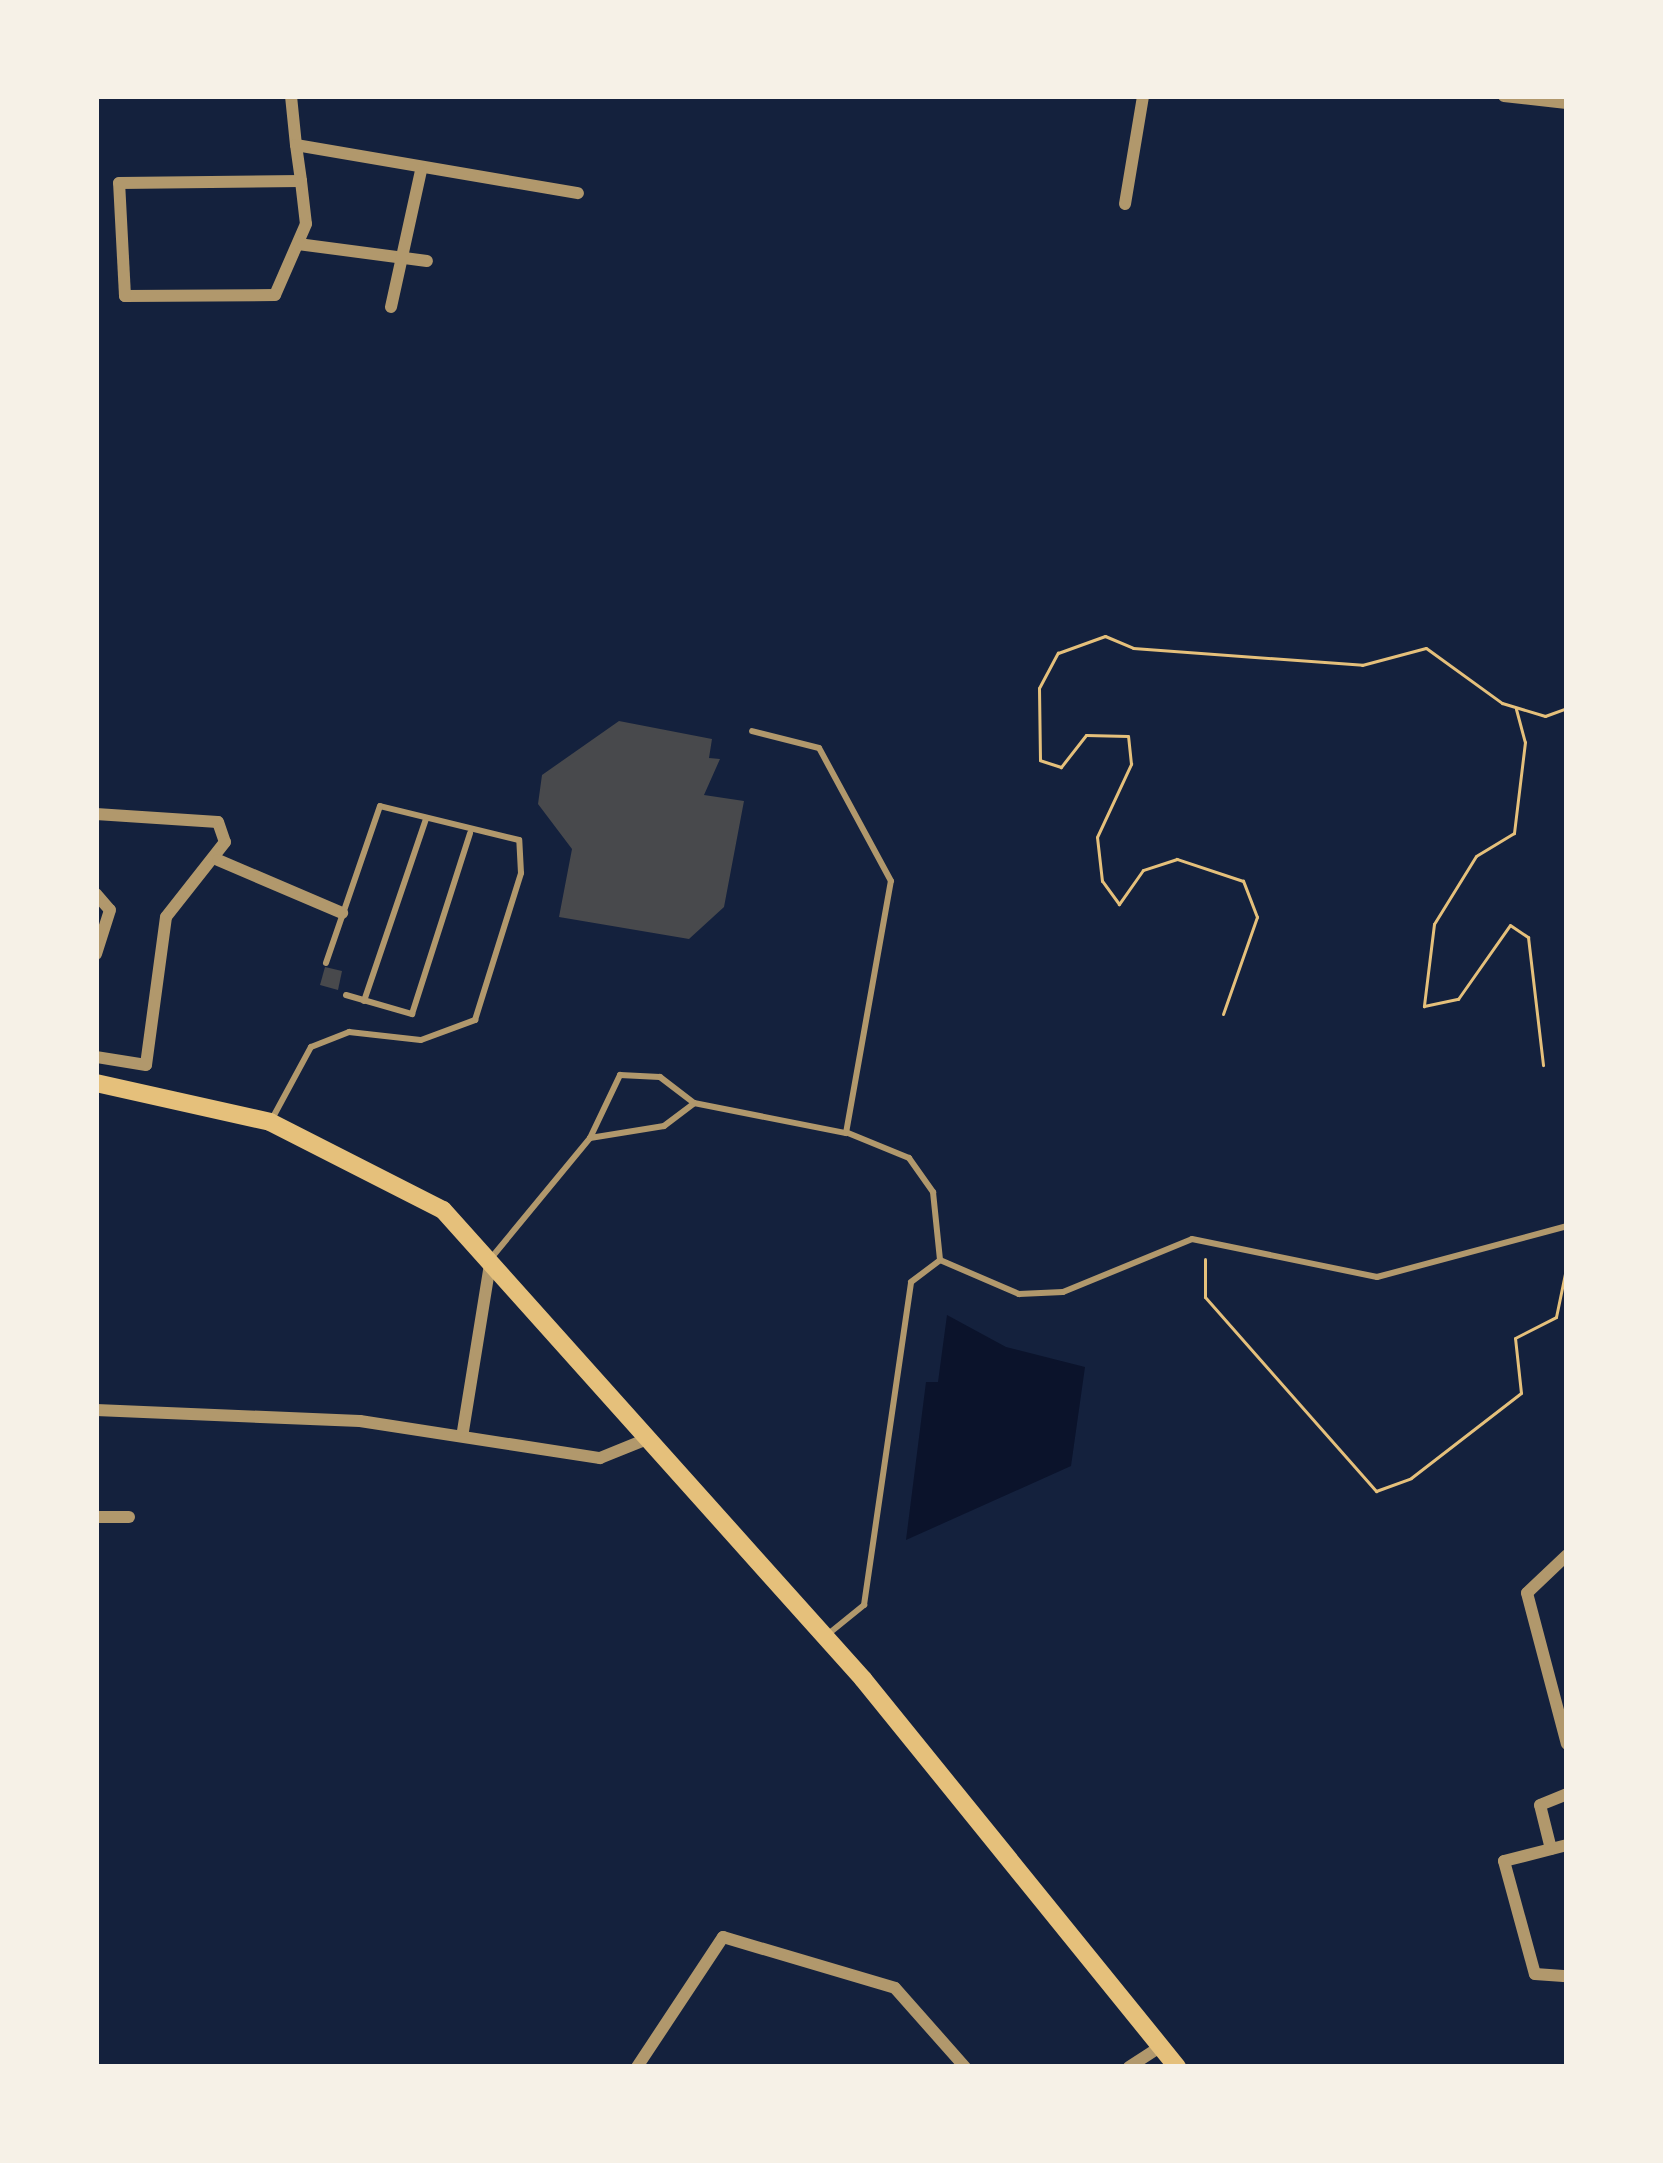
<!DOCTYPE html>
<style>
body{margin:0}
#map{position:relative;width:1663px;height:2163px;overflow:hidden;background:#14213d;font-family:"Fira Sans",sans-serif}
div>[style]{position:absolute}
.water>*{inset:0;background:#0b132b}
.building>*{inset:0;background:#48494c}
.path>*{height:3px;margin:-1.5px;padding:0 1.5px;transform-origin:1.5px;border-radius:1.5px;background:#e5c07b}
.service>*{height:6px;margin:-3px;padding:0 3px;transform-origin:3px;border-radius:3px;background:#b1986c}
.minor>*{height:12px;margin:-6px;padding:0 6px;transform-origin:6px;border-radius:6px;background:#b1986c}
.primary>*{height:18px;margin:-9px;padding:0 9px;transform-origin:9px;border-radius:9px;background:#e5c07b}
span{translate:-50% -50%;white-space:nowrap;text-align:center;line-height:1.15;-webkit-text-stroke:10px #f6f1e7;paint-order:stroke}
.frame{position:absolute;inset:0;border:99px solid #f6f1e7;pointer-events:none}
</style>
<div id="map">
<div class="water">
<div style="clip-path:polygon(947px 1315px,1006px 1347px,1085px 1367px,1071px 1466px,906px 1540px,926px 1382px,938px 1382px)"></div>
</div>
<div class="building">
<div style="clip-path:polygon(619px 721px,712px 739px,709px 758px,720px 759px,704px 795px,744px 801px,724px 907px,689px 939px,559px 917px,572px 849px,538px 804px,542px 775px)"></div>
<div style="clip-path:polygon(325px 967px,342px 971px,338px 990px,320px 985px)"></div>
</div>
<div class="path">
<div style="left:1516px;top:709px;width:34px;rotate:75deg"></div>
<div style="left:1525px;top:742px;width:92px;rotate:96.9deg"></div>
<div style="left:1514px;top:833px;width:44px;rotate:148.8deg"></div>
<div style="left:1476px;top:856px;width:80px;rotate:121.7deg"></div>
<div style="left:1434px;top:924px;width:83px;rotate:97deg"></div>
<div style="left:1424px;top:1006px;width:35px;rotate:-12deg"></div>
<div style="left:1458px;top:999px;width:90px;rotate:-54.9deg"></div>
<div style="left:1510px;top:925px;width:22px;rotate:34deg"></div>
<div style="left:1528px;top:937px;width:129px;rotate:83.3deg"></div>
<div style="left:1223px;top:1014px;width:103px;rotate:-70.7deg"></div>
<div style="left:1257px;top:917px;width:39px;rotate:-111deg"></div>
<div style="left:1243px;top:881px;width:70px;rotate:-161.6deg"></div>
<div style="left:1177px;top:859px;width:36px;rotate:162deg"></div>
<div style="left:1143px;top:870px;width:42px;rotate:125.2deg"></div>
<div style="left:1119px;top:904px;width:29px;rotate:-126deg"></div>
<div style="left:1102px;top:881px;width:44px;rotate:-96.5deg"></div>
<div style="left:1097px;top:837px;width:81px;rotate:-65deg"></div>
<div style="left:1131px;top:764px;width:28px;rotate:-96deg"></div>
<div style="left:1128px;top:736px;width:42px;rotate:-178.6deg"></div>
<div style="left:1086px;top:735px;width:41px;rotate:128deg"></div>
<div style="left:1061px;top:767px;width:22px;rotate:-162deg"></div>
<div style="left:1040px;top:760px;width:72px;rotate:-90.8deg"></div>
<div style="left:1039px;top:688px;width:40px;rotate:-62deg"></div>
<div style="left:1058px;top:653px;width:50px;rotate:-19.9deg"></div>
<div style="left:1105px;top:636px;width:30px;rotate:23deg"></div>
<div style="left:1133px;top:648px;width:230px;rotate:4.2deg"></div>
<div style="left:1362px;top:665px;width:66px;rotate:-14.9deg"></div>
<div style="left:1426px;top:648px;width:94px;rotate:35.9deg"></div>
<div style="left:1502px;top:703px;width:45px;rotate:16.8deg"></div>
<div style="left:1545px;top:716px;width:23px;rotate:-20deg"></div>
<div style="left:1205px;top:1259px;width:38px;rotate:90deg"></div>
<div style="left:1205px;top:1297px;width:259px;rotate:48.6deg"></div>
<div style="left:1376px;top:1491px;width:37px;rotate:-20deg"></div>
<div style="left:1411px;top:1478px;width:139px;rotate:-37.7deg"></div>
<div style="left:1521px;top:1393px;width:55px;rotate:-96.2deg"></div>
<div style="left:1515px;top:1338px;width:46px;rotate:-27.1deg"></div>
<div style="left:1556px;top:1317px;width:54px;rotate:-78.3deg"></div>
</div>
<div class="service">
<div style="left:346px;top:995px;width:69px;rotate:16.1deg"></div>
<div style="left:412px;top:1014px;width:190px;rotate:-72.2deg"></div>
<div style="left:364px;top:1001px;width:192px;rotate:-71.2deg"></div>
<div style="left:272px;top:1119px;width:82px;rotate:-61.6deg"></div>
<div style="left:311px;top:1047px;width:41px;rotate:-21.5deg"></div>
<div style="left:349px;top:1032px;width:72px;rotate:6.3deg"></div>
<div style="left:421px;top:1040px;width:58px;rotate:-20.3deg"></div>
<div style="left:475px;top:1020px;width:154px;rotate:-72.6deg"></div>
<div style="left:521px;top:873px;width:33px;rotate:-93deg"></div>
<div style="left:519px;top:840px;width:143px;rotate:-166.3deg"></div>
<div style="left:380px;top:806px;width:166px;rotate:109deg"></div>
<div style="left:848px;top:1133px;width:66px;rotate:22.3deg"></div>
<div style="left:909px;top:1158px;width:42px;rotate:54.8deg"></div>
<div style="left:933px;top:1192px;width:68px;rotate:84.1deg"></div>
<div style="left:590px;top:1138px;width:75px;rotate:-9.2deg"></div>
<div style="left:664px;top:1126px;width:38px;rotate:-37deg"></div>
<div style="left:492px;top:1257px;width:154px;rotate:-50.5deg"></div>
<div style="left:590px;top:1138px;width:70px;rotate:-64.5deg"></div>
<div style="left:620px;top:1075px;width:40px;rotate:2.9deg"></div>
<div style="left:660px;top:1077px;width:43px;rotate:37.4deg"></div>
<div style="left:694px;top:1103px;width:155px;rotate:11.2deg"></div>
<div style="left:846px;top:1133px;width:256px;rotate:-79.9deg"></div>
<div style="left:891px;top:881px;width:151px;rotate:-118.4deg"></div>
<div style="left:819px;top:748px;width:69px;rotate:-165.8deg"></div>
<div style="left:940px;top:1260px;width:86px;rotate:23.3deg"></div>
<div style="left:1019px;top:1294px;width:44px;rotate:-2.6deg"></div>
<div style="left:1063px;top:1292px;width:139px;rotate:-22.3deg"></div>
<div style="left:1192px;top:1239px;width:189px;rotate:11.6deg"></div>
<div style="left:1377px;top:1277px;width:197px;rotate:-15deg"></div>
<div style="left:827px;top:1635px;width:48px;rotate:-39deg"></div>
<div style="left:864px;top:1605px;width:326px;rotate:-81.7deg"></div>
<div style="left:911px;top:1282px;width:36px;rotate:-37deg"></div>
</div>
<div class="minor">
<div style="left:291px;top:96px;width:49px;rotate:84.2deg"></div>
<div style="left:296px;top:145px;width:36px;rotate:82deg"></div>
<div style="left:301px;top:181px;width:43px;rotate:83.4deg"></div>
<div style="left:306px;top:224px;width:77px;rotate:113.6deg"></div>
<div style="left:275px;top:295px;width:150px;rotate:179.6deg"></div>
<div style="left:125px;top:296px;width:113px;rotate:-93deg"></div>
<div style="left:119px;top:183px;width:182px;rotate:-0.6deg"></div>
<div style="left:1504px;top:96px;width:63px;rotate:6.3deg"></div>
<div style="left:296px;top:145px;width:286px;rotate:9.7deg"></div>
<div style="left:1125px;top:204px;width:109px;rotate:-80.5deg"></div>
<div style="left:298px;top:244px;width:130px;rotate:7.5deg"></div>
<div style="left:391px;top:307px;width:140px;rotate:-77.6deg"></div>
<div style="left:96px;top:814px;width:122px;rotate:3.8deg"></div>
<div style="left:218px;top:822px;width:21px;rotate:71deg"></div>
<div style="left:225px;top:842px;width:95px;rotate:128.2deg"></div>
<div style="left:166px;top:917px;width:149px;rotate:97.7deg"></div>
<div style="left:146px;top:1065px;width:51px;rotate:-170.9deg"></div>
<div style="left:218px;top:860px;width:135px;rotate:23.1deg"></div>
<div style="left:96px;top:894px;width:21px;rotate:49deg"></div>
<div style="left:110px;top:910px;width:46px;rotate:107.7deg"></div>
<div style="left:96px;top:1410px;width:264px;rotate:2.4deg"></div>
<div style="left:360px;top:1421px;width:243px;rotate:8.8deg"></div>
<div style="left:600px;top:1458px;width:51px;rotate:-22deg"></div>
<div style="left:463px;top:1431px;width:174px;rotate:-80.8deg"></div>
<div style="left:96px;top:1517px;width:33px"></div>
<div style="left:1567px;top:1555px;width:55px;rotate:136.5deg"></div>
<div style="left:1527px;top:1593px;width:156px;rotate:75.2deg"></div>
<div style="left:1567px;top:1845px;width:65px;rotate:165.7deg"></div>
<div style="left:1504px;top:1861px;width:117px;rotate:74.7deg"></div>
<div style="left:1535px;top:1974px;width:32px;rotate:4deg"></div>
<div style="left:1551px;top:1849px;width:45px;rotate:-104deg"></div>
<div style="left:1540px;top:1805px;width:29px;rotate:-22deg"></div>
<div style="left:637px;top:2067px;width:156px;rotate:-56.5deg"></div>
<div style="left:723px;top:1937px;width:179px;rotate:16.5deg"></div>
<div style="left:895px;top:1988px;width:106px;rotate:48.5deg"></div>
<div style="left:1129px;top:2067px;width:40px;rotate:-32.9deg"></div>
</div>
<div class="primary">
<div style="left:96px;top:1083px;width:178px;rotate:12.6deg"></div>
<div style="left:270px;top:1122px;width:194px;rotate:27deg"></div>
<div style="left:443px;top:1210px;width:630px;rotate:48.15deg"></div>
<div style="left:863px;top:1679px;width:499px;rotate:51deg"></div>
</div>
<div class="frame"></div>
</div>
